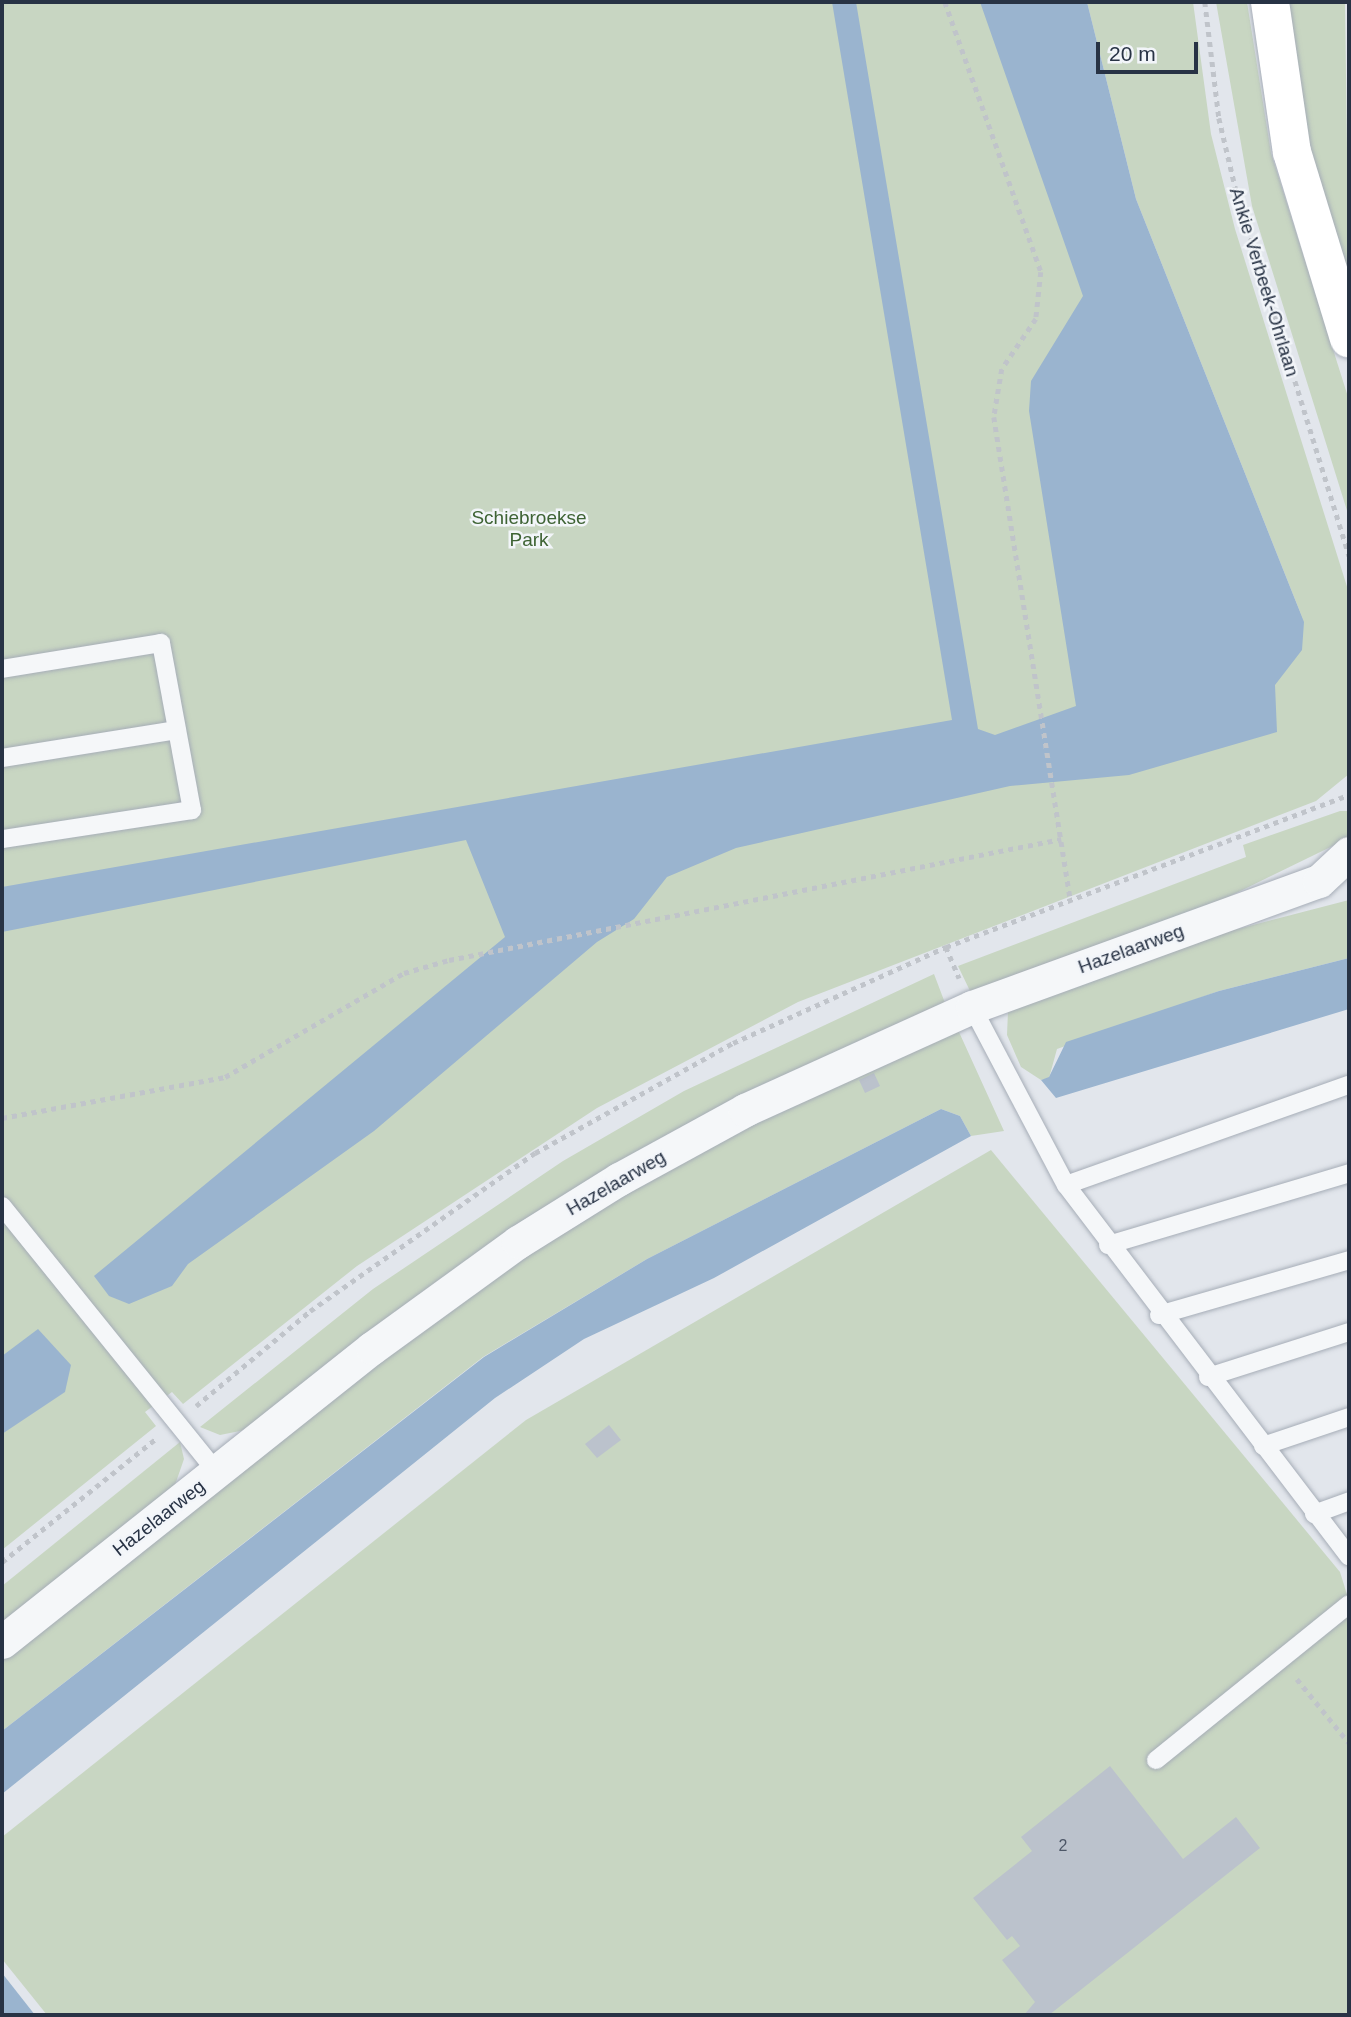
<!DOCTYPE html>
<style>
body{margin:0}
#map{position:relative;width:1351px;height:2017px;overflow:hidden;background:#e2e6ec;font-family:Arial,sans-serif}
div>[style]{position:absolute}
.green>*{inset:0;background:#c8d6c2}
.water>*{inset:0;background:#9ab4cf}
.building>*{inset:0;background:#bbc2cc}
.path>*{height:4.5px;margin-top:-2.25px;transform-origin:0;background:repeating-linear-gradient(90deg,#c0c4ca 0 5px,transparent 0 10px)}
.roads{filter:drop-shadow(0 0 2px #a6adb7) drop-shadow(0 0 2px #a6adb7)}
.service>*{height:18px;margin:-9px;padding:0 9px;transform-origin:9px;border-radius:9px;background:#f5f7f9}
.minor>*{height:33px;margin:-16.5px;padding:0 16.5px;transform-origin:16.5px;border-radius:16.5px;background:#f5f7f9}
.secondary>*{height:38px;margin:-19px;padding:0 19px;transform-origin:19px;border-radius:19px;background:#fff}
span{translate:-50% -50%;white-space:nowrap;text-align:center;line-height:1.15;-webkit-text-stroke:5px #f2f5f9;paint-order:stroke}
.number-label{font-size:16px;color:#4d5767}
.number-label span{-webkit-text-stroke-width:0}
.street-label{font-size:19px;color:#283345}
.park-label{font-size:19px;color:#3e6334}
.frame{position:absolute;inset:0;border:4px solid #283345;pointer-events:none}
.scale{position:absolute;left:1096px;top:42px;width:102px;height:32px;box-sizing:border-box;border:4px solid #283345;border-top:0;padding-left:9px;font-size:21px;line-height:24px;white-space:nowrap;color:#283345;-webkit-text-stroke:5px #f2f5f9;paint-order:stroke}
</style>
<div id="map">
<div class="green">
<div style="clip-path:polygon(2px 2px,1042px 2px,1304px 622px,1136px 199px,1087px 2px,1193px 2px,1211px 134px,1235px 229px,1349px 593px,1349px 774px,1316px 801px,798px 1002px,597px 1108px,357px 1266px,183px 1404px,172px 1392px,145px 1412px,156px 1426px,2px 1550px)"></div>
<div style="clip-path:polygon(1216px 2px,1247px 2px,1271px 153px,1349px 400px,1349px 517px,1252px 206px)"></div>
<div style="clip-path:polygon(1284px 2px,1345px 2px,1349px 294px,1305px 135px)"></div>
<div style="clip-path:polygon(1340px 811px,1349px 811px,1349px 838px,1220px 901px,971px 993px,958px 966px,1246px 857px,1243px 845px)"></div>
<div style="clip-path:polygon(1349px 900px,1349px 958px,1219px 991px,1057px 1049px,1049px 1078px,1041px 1080px,1021px 1067px,1007px 1035px,1008px 1011px,1211px 936px)"></div>
<div style="clip-path:polygon(934px 974px,945px 1003px,867px 1037px,245px 1430px,220px 1435px,200px 1427px,373px 1289px,563px 1161px,684px 1091px)"></div>
<div style="clip-path:polygon(945px 1031px,959px 1032px,1004px 1131px,971px 1136px,960px 1116px,941px 1109px,647px 1259px,483px 1357px,2px 1731px,2px 1658px,445px 1307px,671px 1163px)"></div>
<div style="clip-path:polygon(991px 1150px,1340px 1572px,1349px 1601px,1349px 2015px,47px 2015px,2px 1959px,2px 1837px,526px 1420px)"></div>
<div style="clip-path:polygon(180px 1442px,184px 1459px,175px 1485px,2px 1625px,2px 1586px)"></div>
</div>
<div class="water">
<div style="clip-path:polygon(832px 2px,856px 2px,978px 729px,995px 735px,1076px 706px,1029px 411px,1031px 381px,1083px 296px,980px 2px,1087px 2px,1136px 199px,1304px 622px,1302px 650px,1275px 685px,1277px 732px,1129px 775px,1010px 786px,736px 848px,667px 877px,634px 919px,597px 942px,374px 1131px,188px 1264px,172px 1286px,129px 1304px,109px 1296px,94px 1276px,505px 937px,466px 840px,2px 932px,2px 887px,952px 720px)"></div>
<div style="clip-path:polygon(1349px 958px,1349px 1009px,1056px 1098px,1041px 1080px,1049px 1077px,1066px 1042px,1219px 991px)"></div>
<div style="clip-path:polygon(941px 1109px,960px 1116px,971px 1136px,714px 1278px,584px 1339px,495px 1398px,2px 1794px,2px 1731px,484px 1357px,647px 1259px)"></div>
<div style="clip-path:polygon(38px 1329px,71px 1365px,65px 1392px,2px 1434px,2px 1356px)"></div>
<div style="clip-path:polygon(2px 1973px,35px 2015px,2px 2015px)"></div>
</div>
<div class="building">
<div style="clip-path:polygon(874px 1073px,880px 1086px,865px 1093px,859px 1080px)"></div>
<div style="clip-path:polygon(609px 1425px,621px 1440px,597px 1458px,585px 1444px)"></div>
<div style="clip-path:polygon(1110px 1766px,1183px 1859px,1236px 1817px,1260px 1848px,1049px 2015px,1024px 2015px,1035px 2002px,1002px 1960px,1020px 1946px,1012px 1936px,1007px 1940px,973px 1898px,1032px 1851px,1021px 1837px)"></div>
</div>
<div class="path">
<div style="left:945px;top:2px;width:287px;rotate:70.4deg"></div>
<div style="left:1041px;top:272px;width:47px;rotate:96.1deg"></div>
<div style="left:1036px;top:319px;width:60px;rotate:124.2deg"></div>
<div style="left:1002px;top:369px;width:49px;rotate:99.5deg"></div>
<div style="left:994px;top:417px;width:491px;rotate:81deg"></div>
<div style="left:1205px;top:2px;width:117px;rotate:83.1deg"></div>
<div style="left:1219px;top:118px;width:74px;rotate:76.7deg"></div>
<div style="left:1236px;top:190px;width:383px;rotate:72.8deg"></div>
<div style="left:946px;top:947px;width:34px;rotate:67deg"></div>
<div style="left:2px;top:1118px;width:227px;rotate:-10.4deg"></div>
<div style="left:225px;top:1077px;width:207px;rotate:-30.2deg"></div>
<div style="left:404px;top:973px;width:47px;rotate:-16.1deg"></div>
<div style="left:449px;top:960px;width:624px;rotate:-11.18deg"></div>
<div style="left:196px;top:1406px;width:148px;rotate:-39.8deg"></div>
<div style="left:310px;top:1311px;width:275px;rotate:-35.1deg"></div>
<div style="left:535px;top:1153px;width:227px;rotate:-29.1deg"></div>
<div style="left:733px;top:1043px;width:234px;rotate:-24.3deg"></div>
<div style="left:946px;top:947px;width:431px;rotate:-20.7deg"></div>
<div style="left:2px;top:1562px;width:198px;rotate:-38.7deg"></div>
<div style="left:1297px;top:1679px;width:82px;rotate:50.9deg"></div>
</div>
<div class="roads">
<div class="service">
<div style="left:2px;top:669px;width:161px;rotate:-9.3deg"></div>
<div style="left:161px;top:643px;width:170px;rotate:79.5deg"></div>
<div style="left:192px;top:810px;width:192px;rotate:171.3deg"></div>
<div style="left:2px;top:758px;width:177px;rotate:-9.1deg"></div>
<div style="left:972px;top:1007px;width:201px;rotate:62.2deg"></div>
<div style="left:1066px;top:1185px;width:467px;rotate:52.7deg"></div>
<div style="left:1066px;top:1185px;width:300px;rotate:-19.5deg"></div>
<div style="left:2px;top:1206px;width:342px;rotate:51.1deg"></div>
<div style="left:1108px;top:1245px;width:252px;rotate:-16.6deg"></div>
<div style="left:1159px;top:1315px;width:198px;rotate:-16.1deg"></div>
<div style="left:1208px;top:1377px;width:148px;rotate:-17.7deg"></div>
<div style="left:1263px;top:1446px;width:91px;rotate:-18.6deg"></div>
<div style="left:1314px;top:1514px;width:37px;rotate:-20deg"></div>
<div style="left:1156px;top:1760px;width:248px;rotate:-38.9deg"></div>
</div>
<div class="minor">
<div style="left:2px;top:1642px;width:473px;rotate:-38.5deg"></div>
<div style="left:372px;top:1348px;width:180px;rotate:-36deg"></div>
<div style="left:518px;top:1242px;width:119px;rotate:-32deg"></div>
<div style="left:619px;top:1179px;width:144px;rotate:-28.7deg"></div>
<div style="left:745px;top:1110px;width:249px;rotate:-24.4deg"></div>
<div style="left:972px;top:1007px;width:369px;rotate:-20deg"></div>
<div style="left:1319px;top:881px;width:41px;rotate:-43deg"></div>
</div>
<div class="secondary">
<div style="left:1270px;top:2px;width:152px;rotate:81.7deg"></div>
<div style="left:1292px;top:152px;width:195px;rotate:73deg"></div>
</div>
</div>
<div class="number-label">
<span style="left:1063px;top:1846px">2</span>
</div>
<div class="street-label">
<span style="left:1264px;top:282px;rotate:73deg">Ankie Verbeek-Ohrlaan</span>
<span style="left:1131px;top:949px;rotate:-20deg">Hazelaarweg</span>
<span style="left:616px;top:1183px;rotate:-30deg">Hazelaarweg</span>
<span style="left:159px;top:1518px;rotate:-38deg">Hazelaarweg</span>
</div>
<div class="park-label">
<span style="left:529px;top:529px">Schiebroekse<br>Park</span>
</div>
<div class="frame"></div>
<div class="scale">20 m</div>
</div>
